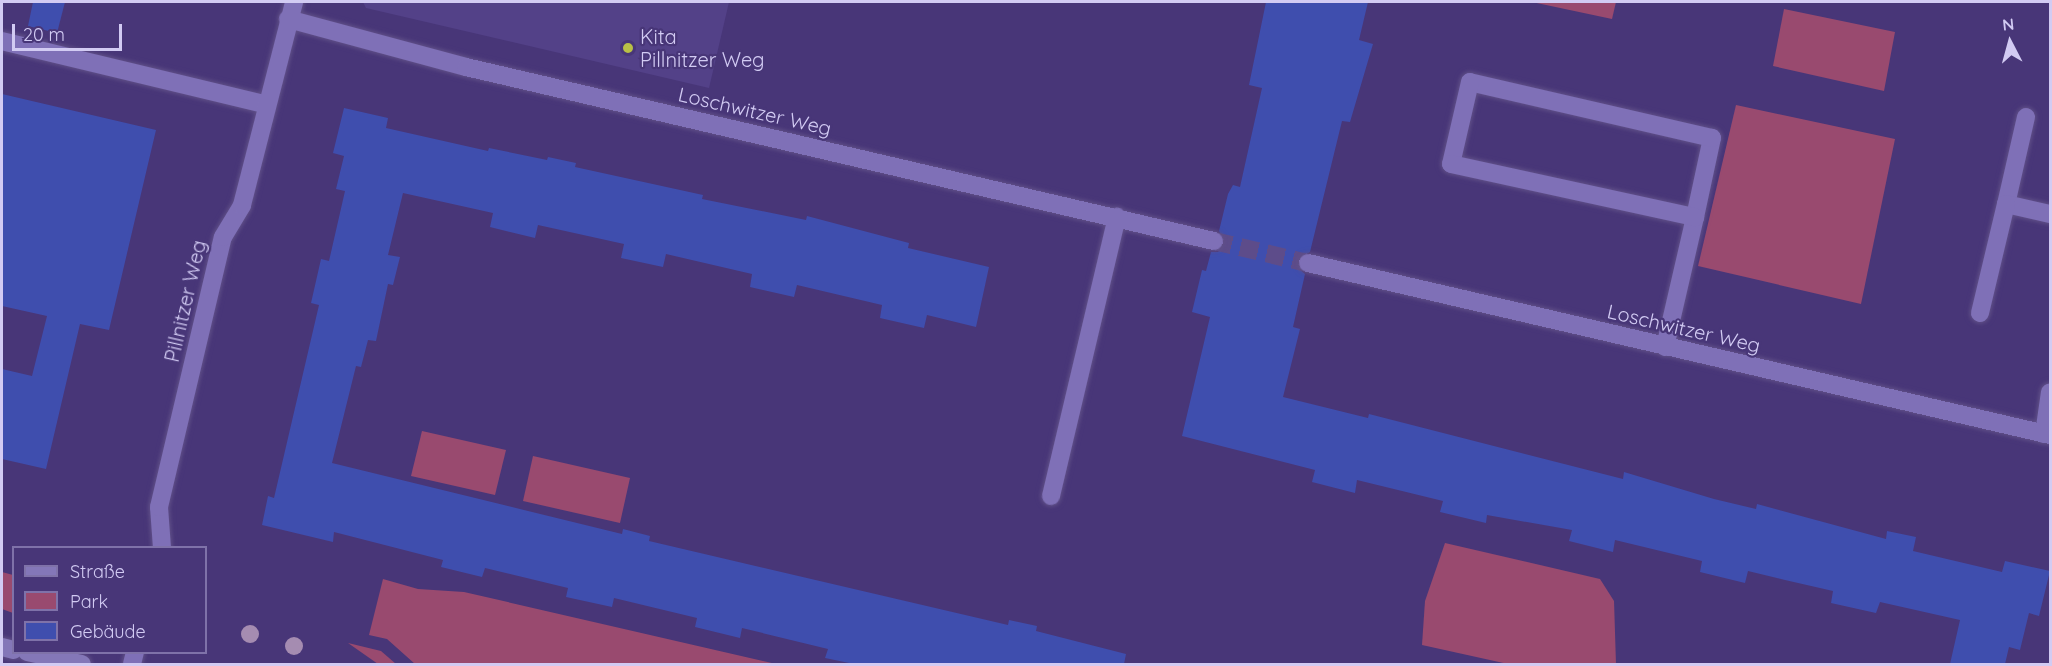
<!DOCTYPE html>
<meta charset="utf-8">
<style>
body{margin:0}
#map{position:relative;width:2052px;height:666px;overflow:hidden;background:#483678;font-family:Quicksand,sans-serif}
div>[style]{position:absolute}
.built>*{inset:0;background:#534188}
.green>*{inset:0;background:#994a6f}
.building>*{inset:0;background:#3f4eae}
.street-tunnel>*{height:18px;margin-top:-9px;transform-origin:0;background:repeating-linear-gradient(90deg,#5d4c8a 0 18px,transparent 0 27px)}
.roads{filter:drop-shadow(0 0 2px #605088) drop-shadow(0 0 2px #605088)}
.lane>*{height:18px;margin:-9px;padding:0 9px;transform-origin:9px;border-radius:9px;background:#7f70b7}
.street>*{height:18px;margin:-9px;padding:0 9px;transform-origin:9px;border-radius:9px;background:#7f70b7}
.primary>*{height:18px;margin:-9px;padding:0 9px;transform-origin:9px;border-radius:9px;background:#8477b8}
.trees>*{width:18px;height:18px;margin:-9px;border-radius:50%;background:#a58cb1}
.dots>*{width:16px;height:16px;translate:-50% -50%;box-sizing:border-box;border:3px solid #483678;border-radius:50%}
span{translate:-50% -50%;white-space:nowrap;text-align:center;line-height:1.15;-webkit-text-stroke:4.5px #483678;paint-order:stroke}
.poi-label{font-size:20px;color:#d2cbf3}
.left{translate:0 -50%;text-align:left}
.street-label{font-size:20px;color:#d2cbf3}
.frame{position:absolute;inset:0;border:3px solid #d2cbf3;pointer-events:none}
.legend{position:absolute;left:12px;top:546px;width:195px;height:108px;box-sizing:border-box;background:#483678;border:2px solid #7f72a9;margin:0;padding:8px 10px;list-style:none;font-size:18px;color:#d2cbf3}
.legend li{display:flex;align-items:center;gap:12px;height:30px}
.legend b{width:30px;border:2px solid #7f72a9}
.north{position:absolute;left:1980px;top:12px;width:60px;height:60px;-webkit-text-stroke:4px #483678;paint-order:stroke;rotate:354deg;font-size:16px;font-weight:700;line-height:24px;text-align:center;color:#d2cbf3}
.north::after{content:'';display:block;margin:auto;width:21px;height:27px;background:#d2cbf3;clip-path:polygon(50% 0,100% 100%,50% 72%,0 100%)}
.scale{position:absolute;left:12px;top:24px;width:110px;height:27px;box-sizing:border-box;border:3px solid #d2cbf3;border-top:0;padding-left:8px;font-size:18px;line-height:21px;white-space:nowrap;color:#d2cbf3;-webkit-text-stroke:4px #483678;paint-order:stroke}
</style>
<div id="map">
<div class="built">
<div style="clip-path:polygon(363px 2px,729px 2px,709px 88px,366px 8px)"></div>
</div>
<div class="green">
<div style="clip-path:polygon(1532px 2px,1616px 2px,1612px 19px)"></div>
<div style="clip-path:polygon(1784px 9px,1895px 32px,1884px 91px,1773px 66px)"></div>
<div style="clip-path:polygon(1736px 105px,1895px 139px,1861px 304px,1698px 266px)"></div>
<div style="clip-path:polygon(422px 431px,506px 450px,495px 495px,411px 476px)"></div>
<div style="clip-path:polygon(533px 456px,630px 478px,620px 523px,523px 501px)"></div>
<div style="clip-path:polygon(1445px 543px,1600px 579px,1614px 601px,1616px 664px,1508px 664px,1422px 645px,1425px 601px)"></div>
<div style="clip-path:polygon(2px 572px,13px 575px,13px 613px,2px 609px)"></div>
<div style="clip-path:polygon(383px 579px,418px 589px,464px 592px,776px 664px,415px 664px,387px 639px,369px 635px)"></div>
<div style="clip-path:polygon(348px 643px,381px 651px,396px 664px,378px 664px)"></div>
</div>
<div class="building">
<div style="clip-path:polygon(33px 2px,65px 2px,57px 33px,28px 26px)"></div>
<div style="clip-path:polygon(1266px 2px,1368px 2px,1359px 40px,1373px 44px,1350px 122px,1342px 121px,1310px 252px,1297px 260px,1297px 267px,1305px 274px,1293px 327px,1300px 329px,1283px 397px,1368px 418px,1369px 414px,1623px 479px,1624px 472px,1714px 499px,1756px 509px,1757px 504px,1886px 539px,1887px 531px,1916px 537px,1913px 551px,2002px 572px,2005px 561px,2050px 571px,2039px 616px,2029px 613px,2020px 650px,2009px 647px,2005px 664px,1950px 664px,1960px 620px,1880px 602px,1876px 613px,1831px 603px,1833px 591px,1785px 580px,1748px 571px,1745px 583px,1700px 572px,1702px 561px,1615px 540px,1613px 552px,1569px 541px,1572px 530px,1487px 515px,1486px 523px,1440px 512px,1443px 501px,1357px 480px,1355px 493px,1312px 482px,1315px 470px,1182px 436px,1210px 317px,1192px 312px,1202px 270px,1206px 271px,1211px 252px,1218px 252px,1225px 244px,1219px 231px,1228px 194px,1233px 185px,1240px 187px,1262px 88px,1249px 85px)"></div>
<div style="clip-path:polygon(2px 94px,156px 130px,109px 330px,80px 324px,46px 469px,2px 459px,2px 369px,32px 376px,47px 316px,2px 306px)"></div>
<div style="clip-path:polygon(344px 108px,388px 118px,386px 128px,488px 151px,489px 148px,547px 160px,548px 157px,576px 163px,575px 167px,703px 195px,702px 199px,806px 220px,807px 216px,909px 243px,908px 248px,989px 267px,976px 327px,927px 315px,924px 328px,880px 318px,882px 305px,797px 285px,794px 297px,750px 287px,752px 274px,666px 254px,663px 267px,621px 258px,624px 244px,538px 225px,535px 238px,490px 227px,493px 213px,403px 193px,388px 255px,400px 257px,393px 285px,388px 284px,376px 341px,368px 340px,361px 367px,356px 366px,332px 463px,622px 534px,623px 529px,650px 536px,649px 541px,1008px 625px,1009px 620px,1037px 626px,1036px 631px,1126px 654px,1124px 664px,854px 664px,825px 658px,828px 649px,742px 628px,740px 638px,695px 627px,697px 618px,614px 598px,612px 607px,566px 597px,568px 588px,485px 568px,482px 577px,441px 567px,443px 560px,334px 532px,333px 542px,262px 525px,268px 496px,274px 498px,319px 305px,311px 303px,321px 259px,329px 261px,345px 191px,336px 189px,344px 156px,333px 153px)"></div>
</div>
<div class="street-tunnel">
<div style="left:1214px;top:241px;width:97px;rotate:13.2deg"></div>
</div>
<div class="roads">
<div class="lane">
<div style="left:2px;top:41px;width:270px;rotate:13.5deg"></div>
<div style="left:2026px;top:117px;width:89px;rotate:102.9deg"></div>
<div style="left:2006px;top:204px;width:45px;rotate:12.8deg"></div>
<div style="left:1980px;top:313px;width:112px;rotate:-76.6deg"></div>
<div style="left:1665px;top:347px;width:133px;rotate:-77deg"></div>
<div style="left:1695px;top:217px;width:81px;rotate:-77.9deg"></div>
<div style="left:1712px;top:138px;width:248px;rotate:-167deg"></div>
<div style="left:1470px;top:82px;width:84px;rotate:103deg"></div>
<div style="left:1451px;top:164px;width:250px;rotate:12.3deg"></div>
<div style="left:2044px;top:434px;width:42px;rotate:-81.9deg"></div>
<div style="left:1051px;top:496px;width:287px;rotate:-76.7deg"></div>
</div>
<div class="street">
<div style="left:288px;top:19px;width:184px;rotate:15.1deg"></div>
<div style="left:466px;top:67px;width:768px;rotate:13.1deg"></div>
<div style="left:1308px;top:263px;width:762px;rotate:13.05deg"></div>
<div style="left:162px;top:548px;width:41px;rotate:-94.2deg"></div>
<div style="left:159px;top:507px;width:277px;rotate:-76.7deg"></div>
<div style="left:223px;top:237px;width:37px;rotate:-59deg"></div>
<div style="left:242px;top:205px;width:210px;rotate:-75.6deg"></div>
<div style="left:132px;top:664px;width:12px;rotate:-76deg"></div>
</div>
<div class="primary">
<div style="left:2px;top:647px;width:12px;rotate:14deg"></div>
<div style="left:27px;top:652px;width:56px;rotate:12.3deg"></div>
</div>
</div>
<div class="trees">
<div style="left:250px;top:634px"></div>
<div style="left:294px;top:646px"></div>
</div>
<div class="dots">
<div style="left:628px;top:48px;background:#b9c046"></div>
</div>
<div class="poi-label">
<span class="left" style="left:640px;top:48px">Kita<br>Pillnitzer Weg</span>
</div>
<div class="street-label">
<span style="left:755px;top:111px;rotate:13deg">Loschwitzer Weg</span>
<span style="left:185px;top:301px;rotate:-77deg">Pillnitzer Weg</span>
<span style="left:1684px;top:328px;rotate:13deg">Loschwitzer Weg</span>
</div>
<div class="frame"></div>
<ul class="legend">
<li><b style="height:8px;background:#8477b8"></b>Straße</li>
<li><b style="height:16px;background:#994a6f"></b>Park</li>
<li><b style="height:16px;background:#3f4eae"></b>Gebäude</li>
</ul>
<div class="north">N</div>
<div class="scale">20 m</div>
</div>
